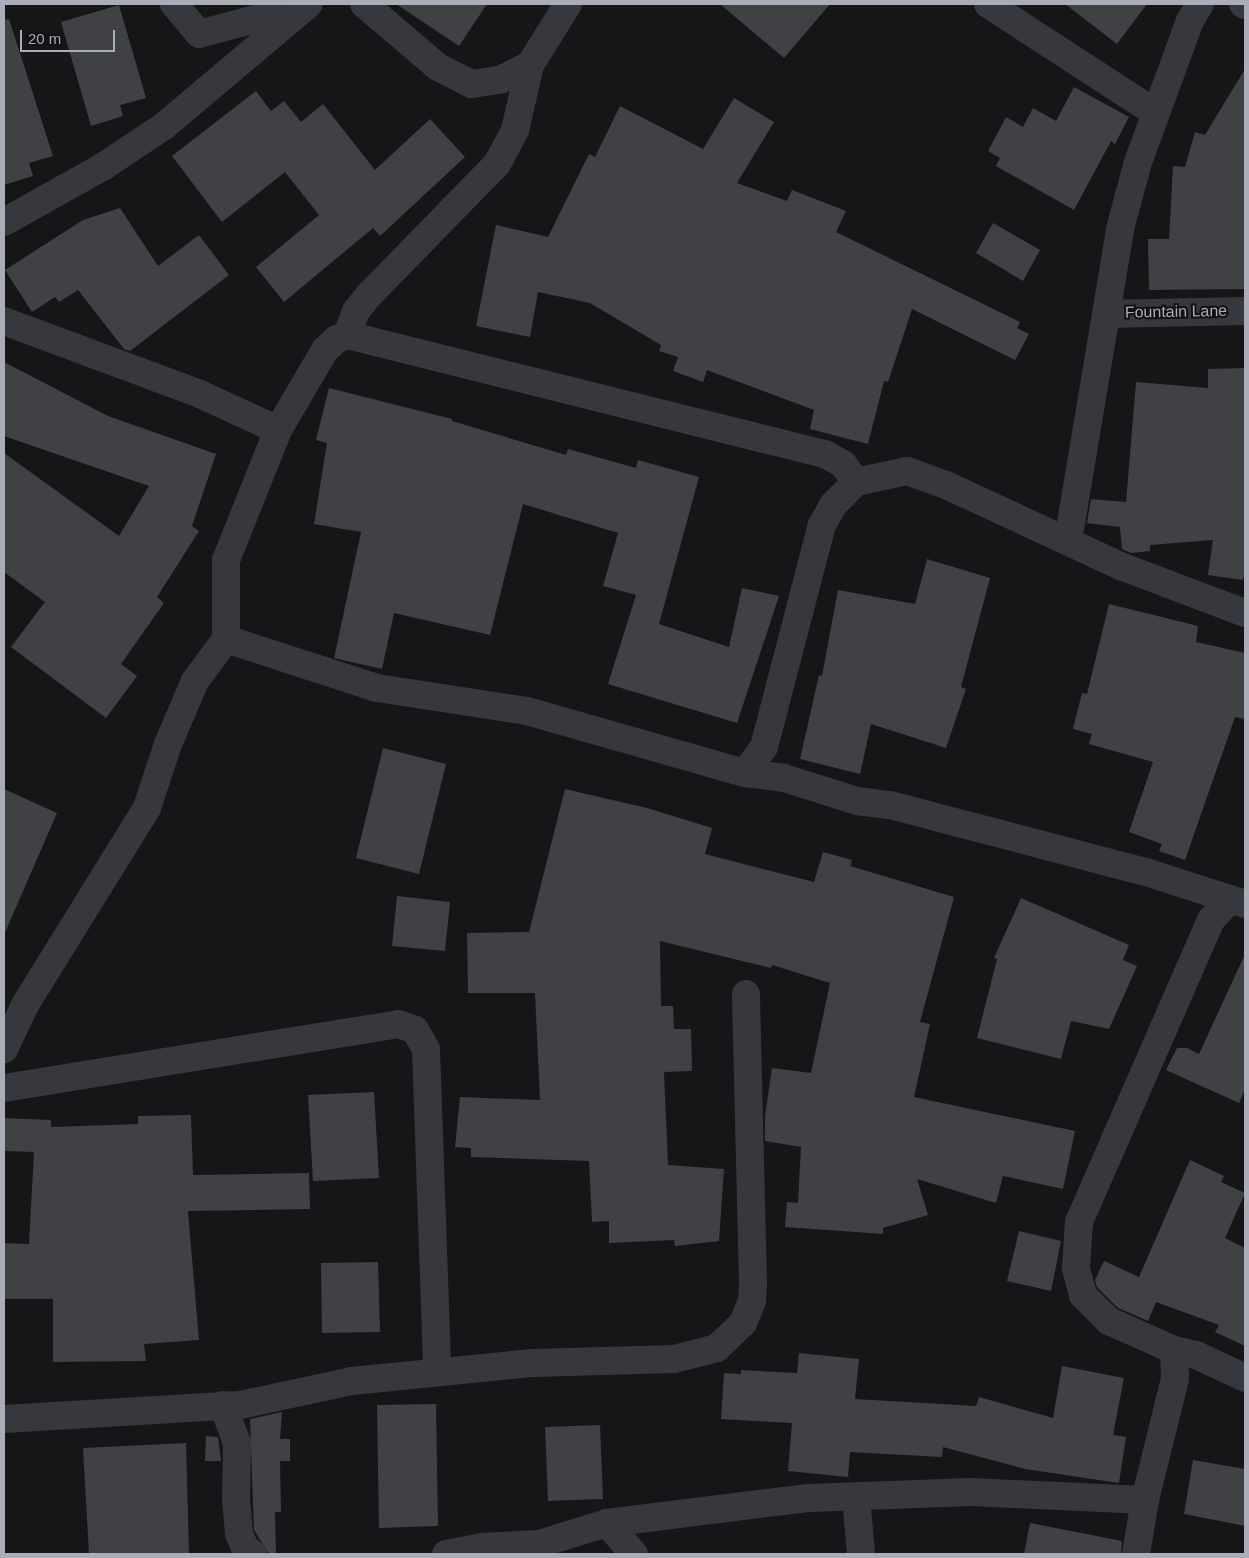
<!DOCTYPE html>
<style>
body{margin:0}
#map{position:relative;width:1249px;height:1558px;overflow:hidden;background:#161618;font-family:Arial,sans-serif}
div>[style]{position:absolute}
.building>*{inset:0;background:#404145}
.street>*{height:28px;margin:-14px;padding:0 14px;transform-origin:14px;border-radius:14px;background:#37383d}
span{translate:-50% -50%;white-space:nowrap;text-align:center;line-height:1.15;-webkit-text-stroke:4px #111113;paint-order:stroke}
.street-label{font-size:16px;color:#a8adb8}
.frame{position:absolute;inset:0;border:5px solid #a8adb8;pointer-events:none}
.scale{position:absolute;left:20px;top:30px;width:95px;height:22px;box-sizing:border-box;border:2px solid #a8adb8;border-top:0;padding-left:6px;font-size:15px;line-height:18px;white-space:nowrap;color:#a8adb8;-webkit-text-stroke:4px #111113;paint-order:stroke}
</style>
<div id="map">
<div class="building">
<div style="clip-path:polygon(396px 4px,487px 4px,459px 46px)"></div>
<div style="clip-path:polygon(720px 4px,830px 4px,784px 58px)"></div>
<div style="clip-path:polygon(1065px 4px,1147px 4px,1117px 44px)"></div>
<div style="clip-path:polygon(119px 5px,146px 98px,120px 105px,123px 116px,91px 126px,61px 22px)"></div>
<div style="clip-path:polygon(9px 19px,53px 156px,29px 163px,33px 176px,4px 185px,4px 20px)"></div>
<div style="clip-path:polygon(1245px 69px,1245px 289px,1149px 290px,1148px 239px,1169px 239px,1173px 166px,1185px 167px,1195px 132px,1205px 135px)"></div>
<div style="clip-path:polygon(1074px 87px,1129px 117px,1115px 144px,1111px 141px,1074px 210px,996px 166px,1000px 158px,988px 151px,1006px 117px,1023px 127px,1033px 108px,1056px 121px)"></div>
<div style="clip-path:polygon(256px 91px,271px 111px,284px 101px,301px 122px,323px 104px,375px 170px,430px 119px,465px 157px,380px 236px,373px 228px,284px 302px,256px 267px,319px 215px,285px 172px,222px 222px,172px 156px)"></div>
<div style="clip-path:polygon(734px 98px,774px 122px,737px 183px,787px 201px,792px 190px,846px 211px,836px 232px,1020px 322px,1017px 328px,1029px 334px,1015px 360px,912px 309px,888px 382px,884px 381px,868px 444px,810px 429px,814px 410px,707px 370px,703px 382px,673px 371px,678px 357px,659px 351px,661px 345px,590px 303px,538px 292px,530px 337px,476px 326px,496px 225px,548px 237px,589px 154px,595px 157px,620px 106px,703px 149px)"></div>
<div style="clip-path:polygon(120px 208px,158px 266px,199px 235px,229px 275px,130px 351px,124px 349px,78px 290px,59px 302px,55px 297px,32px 312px,5px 270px,83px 220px)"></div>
<div style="clip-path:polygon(993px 223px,1040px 250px,1023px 281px,976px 253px)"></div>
<div style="clip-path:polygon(4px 362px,108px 416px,216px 454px,192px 526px,199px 531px,157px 597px,164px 603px,121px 664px,137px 676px,106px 718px,11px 647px,45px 602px,4px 572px,4px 453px,119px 536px,149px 486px,4px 436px)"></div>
<div style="clip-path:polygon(1245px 368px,1245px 574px,1242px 580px,1208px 575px,1213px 540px,1150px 545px,1150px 551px,1131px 553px,1122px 549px,1120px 527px,1087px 523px,1091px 499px,1126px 502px,1136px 382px,1208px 388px,1208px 369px)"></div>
<div style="clip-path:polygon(329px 388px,452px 419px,452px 421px,566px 455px,568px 449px,636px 468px,638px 460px,699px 477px,659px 624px,729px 647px,742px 588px,779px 596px,737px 723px,608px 684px,636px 595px,603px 586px,618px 533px,523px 504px,490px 635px,394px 613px,382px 669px,334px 658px,361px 532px,314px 524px,327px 443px,316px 440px)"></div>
<div style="clip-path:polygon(927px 559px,990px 578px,961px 687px,966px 689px,946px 748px,871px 724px,860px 774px,800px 759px,819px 675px,822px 676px,838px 590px,915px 604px)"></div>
<div style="clip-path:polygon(1109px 604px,1198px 626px,1196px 642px,1245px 653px,1245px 719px,1235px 717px,1185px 860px,1159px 851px,1162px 844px,1129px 832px,1153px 762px,1089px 744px,1092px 734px,1073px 729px,1082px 693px,1087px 694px)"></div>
<div style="clip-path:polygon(383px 748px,446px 764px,419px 874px,356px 858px)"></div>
<div style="clip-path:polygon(4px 789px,57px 813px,4px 935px)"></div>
<div style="clip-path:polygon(565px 789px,647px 808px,712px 828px,705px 854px,814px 882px,823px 852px,852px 860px,850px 866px,954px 897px,920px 1022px,930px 1024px,914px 1097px,1075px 1131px,1063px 1189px,1003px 1176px,996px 1203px,917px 1179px,928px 1215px,883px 1228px,883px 1234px,785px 1227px,787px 1202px,798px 1203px,801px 1147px,765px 1141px,765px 1116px,772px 1068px,811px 1073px,830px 983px,772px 965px,771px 968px,660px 941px,661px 1006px,673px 1006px,674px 1029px,691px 1029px,692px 1071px,664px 1072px,668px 1165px,724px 1169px,719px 1241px,675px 1246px,674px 1240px,609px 1243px,609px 1221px,592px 1222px,589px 1161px,471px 1157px,471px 1148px,455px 1147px,460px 1097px,540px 1100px,535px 993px,468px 993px,467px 933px,529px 932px)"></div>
<div style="clip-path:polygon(397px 896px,450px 902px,445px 951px,392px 946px)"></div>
<div style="clip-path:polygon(1021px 898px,1129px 945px,1123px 960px,1137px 966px,1109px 1029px,1071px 1021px,1061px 1059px,977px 1038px,997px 959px,994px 958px)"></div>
<div style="clip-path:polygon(1245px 954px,1245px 1089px,1239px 1103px,1166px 1070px,1177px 1048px,1187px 1048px,1199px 1054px)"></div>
<div style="clip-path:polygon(374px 1092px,379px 1178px,313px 1181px,308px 1095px)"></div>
<div style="clip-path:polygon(191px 1115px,193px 1175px,309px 1173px,310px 1209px,188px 1211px,199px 1340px,144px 1344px,146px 1361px,53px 1362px,53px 1299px,4px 1299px,4px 1243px,29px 1244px,34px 1152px,4px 1151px,4px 1118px,51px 1120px,51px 1127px,138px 1124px,138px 1116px)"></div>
<div style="clip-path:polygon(1190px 1160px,1224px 1176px,1221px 1182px,1245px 1193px,1225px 1238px,1245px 1248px,1245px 1346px,1215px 1332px,1219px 1325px,1156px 1302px,1148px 1321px,1118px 1308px,1097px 1287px,1095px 1280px,1104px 1261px,1139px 1277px)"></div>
<div style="clip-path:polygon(1019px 1231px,1061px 1241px,1051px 1291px,1007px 1281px)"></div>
<div style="clip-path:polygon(378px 1262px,380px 1332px,322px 1333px,321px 1263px)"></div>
<div style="clip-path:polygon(799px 1353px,859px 1359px,855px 1399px,976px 1406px,979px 1397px,1053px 1418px,1062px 1366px,1124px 1378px,1113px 1435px,1126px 1437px,1119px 1483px,1025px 1469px,943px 1447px,942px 1457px,850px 1452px,848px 1477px,788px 1471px,792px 1423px,721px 1419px,724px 1373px,741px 1374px,741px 1370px,797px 1373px)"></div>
<div style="clip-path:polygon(436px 1404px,438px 1526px,379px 1528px,377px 1405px)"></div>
<div style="clip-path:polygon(282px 1412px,280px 1439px,290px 1439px,290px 1461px,280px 1461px,281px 1512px,275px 1512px,276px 1554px,269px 1554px,254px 1530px,250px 1419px)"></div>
<div style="clip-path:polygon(600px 1425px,603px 1499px,548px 1501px,545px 1427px)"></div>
<div style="clip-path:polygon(206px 1436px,218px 1437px,221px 1461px,205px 1461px)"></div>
<div style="clip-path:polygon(186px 1443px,189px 1554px,89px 1554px,83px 1448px)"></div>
<div style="clip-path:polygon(1193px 1460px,1245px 1469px,1245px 1526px,1184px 1514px)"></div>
<div style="clip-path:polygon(1030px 1523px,1122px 1541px,1121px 1554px,1024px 1554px)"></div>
</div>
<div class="street">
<div style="left:174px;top:4px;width:39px;rotate:50deg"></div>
<div style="left:199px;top:34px;width:105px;rotate:-15deg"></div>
<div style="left:364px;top:4px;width:97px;rotate:40.4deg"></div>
<div style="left:438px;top:67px;width:38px;rotate:27deg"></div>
<div style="left:472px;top:84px;width:30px;rotate:-9deg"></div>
<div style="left:502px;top:79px;width:31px;rotate:-27deg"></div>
<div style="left:530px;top:65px;width:72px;rotate:-58.1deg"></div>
<div style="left:988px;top:4px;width:200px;rotate:33deg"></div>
<div style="left:1243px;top:4px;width:2px;rotate:27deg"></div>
<div style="left:4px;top:222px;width:115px;rotate:-29.2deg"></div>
<div style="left:104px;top:166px;width:72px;rotate:-33.7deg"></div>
<div style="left:164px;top:126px;width:189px;rotate:-40.1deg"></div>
<div style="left:1106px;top:314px;width:139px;rotate:-1.2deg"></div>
<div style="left:4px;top:321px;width:209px;rotate:20.4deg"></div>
<div style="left:200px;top:394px;width:86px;rotate:24.8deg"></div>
<div style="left:278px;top:430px;width:140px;rotate:111.8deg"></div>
<div style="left:226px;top:560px;width:79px;rotate:90deg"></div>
<div style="left:226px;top:639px;width:52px;rotate:126.4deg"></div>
<div style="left:195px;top:681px;width:69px;rotate:113.2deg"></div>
<div style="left:168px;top:744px;width:67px;rotate:108.2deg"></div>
<div style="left:147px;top:808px;width:232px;rotate:121.8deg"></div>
<div style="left:25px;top:1005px;width:49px;rotate:115.5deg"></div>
<div style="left:347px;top:335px;width:26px;rotate:-69deg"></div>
<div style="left:356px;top:311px;width:22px;rotate:-51deg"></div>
<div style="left:370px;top:294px;width:182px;rotate:-45.7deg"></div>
<div style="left:497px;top:164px;width:38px;rotate:-62deg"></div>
<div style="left:515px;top:130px;width:67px;rotate:-77deg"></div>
<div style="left:278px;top:430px;width:93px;rotate:-59.6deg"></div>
<div style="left:325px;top:350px;width:16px;rotate:-43deg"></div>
<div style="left:337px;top:339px;width:11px;rotate:-22deg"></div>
<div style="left:347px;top:335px;width:493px;rotate:14deg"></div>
<div style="left:825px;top:454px;width:21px;rotate:29deg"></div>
<div style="left:843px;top:464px;width:22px;rotate:54deg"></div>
<div style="left:1068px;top:541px;width:316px;rotate:-80.5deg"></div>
<div style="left:1120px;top:229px;width:69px;rotate:-75deg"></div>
<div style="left:1138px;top:162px;width:150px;rotate:-69.8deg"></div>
<div style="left:1190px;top:21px;width:20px;rotate:-60deg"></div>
<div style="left:226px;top:639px;width:159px;rotate:18deg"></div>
<div style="left:377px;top:688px;width:152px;rotate:8.7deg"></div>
<div style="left:527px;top:711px;width:227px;rotate:15.9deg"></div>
<div style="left:745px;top:773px;width:39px;rotate:7deg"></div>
<div style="left:784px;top:778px;width:77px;rotate:17.5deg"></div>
<div style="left:857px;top:801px;width:33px;rotate:7deg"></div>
<div style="left:890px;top:805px;width:265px;rotate:14.7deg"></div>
<div style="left:1146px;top:872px;width:104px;rotate:17.9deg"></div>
<div style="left:745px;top:773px;width:32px;rotate:-54deg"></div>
<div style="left:764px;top:747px;width:229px;rotate:-75.4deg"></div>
<div style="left:822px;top:525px;width:23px;rotate:-61deg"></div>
<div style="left:833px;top:505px;width:33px;rotate:-45deg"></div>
<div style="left:856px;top:482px;width:52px;rotate:-12.2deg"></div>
<div style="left:907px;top:471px;width:41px;rotate:19.7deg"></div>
<div style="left:946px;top:485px;width:195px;rotate:24.9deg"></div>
<div style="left:1123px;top:567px;width:130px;rotate:20.7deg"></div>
<div style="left:4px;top:1088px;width:399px;rotate:-9.2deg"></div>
<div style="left:398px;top:1024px;width:18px;rotate:19deg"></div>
<div style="left:415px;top:1030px;width:22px;rotate:60deg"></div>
<div style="left:426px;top:1049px;width:323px;rotate:88deg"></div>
<div style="left:1174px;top:1350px;width:23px;rotate:13deg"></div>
<div style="left:1196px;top:1355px;width:54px;rotate:25.1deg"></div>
<div style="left:223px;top:1405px;width:40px;rotate:69.8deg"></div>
<div style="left:237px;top:1443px;width:56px;rotate:91deg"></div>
<div style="left:236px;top:1499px;width:34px;rotate:85deg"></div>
<div style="left:239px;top:1533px;width:17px;rotate:69deg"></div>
<div style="left:245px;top:1549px;width:9px;rotate:32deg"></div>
<div style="left:4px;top:1419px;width:236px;rotate:-3.4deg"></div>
<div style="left:240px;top:1405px;width:115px;rotate:-12.1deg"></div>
<div style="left:352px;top:1381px;width:182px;rotate:-5.7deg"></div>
<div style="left:533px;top:1363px;width:141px;rotate:-1.6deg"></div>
<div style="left:674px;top:1359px;width:44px;rotate:-14.3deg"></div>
<div style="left:717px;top:1348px;width:36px;rotate:-44deg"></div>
<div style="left:743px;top:1323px;width:24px;rotate:-68deg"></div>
<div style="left:752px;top:1301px;width:18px;rotate:-87deg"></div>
<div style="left:753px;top:1283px;width:289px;rotate:-91.4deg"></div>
<div style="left:856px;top:1497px;width:57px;rotate:85deg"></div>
<div style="left:607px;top:1523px;width:41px;rotate:48.9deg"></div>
<div style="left:446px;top:1554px;width:37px;rotate:-11deg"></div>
<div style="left:482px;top:1547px;width:57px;rotate:-3deg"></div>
<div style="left:539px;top:1544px;width:71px;rotate:-17.2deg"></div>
<div style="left:607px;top:1523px;width:204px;rotate:-7.1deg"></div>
<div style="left:809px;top:1498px;width:161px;rotate:-2.1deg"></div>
<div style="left:970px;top:1492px;width:175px;rotate:2.6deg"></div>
<div style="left:1136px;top:1554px;width:55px;rotate:-80.5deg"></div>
<div style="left:1145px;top:1500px;width:125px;rotate:-76.1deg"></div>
<div style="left:1175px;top:1379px;width:29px;rotate:-92deg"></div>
<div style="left:1174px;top:1350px;width:71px;rotate:-156deg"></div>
<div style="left:1109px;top:1321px;width:37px;rotate:-135deg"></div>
<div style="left:1083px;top:1295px;width:28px;rotate:-105deg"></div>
<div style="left:1076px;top:1268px;width:46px;rotate:-86.3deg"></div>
<div style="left:1079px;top:1222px;width:330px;rotate:-66.4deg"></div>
<div style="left:1211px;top:920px;width:26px;rotate:-47deg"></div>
</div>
<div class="street-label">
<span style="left:1176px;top:312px;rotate:-1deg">Fountain Lane</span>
</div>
<div class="frame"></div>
<div class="scale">20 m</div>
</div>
